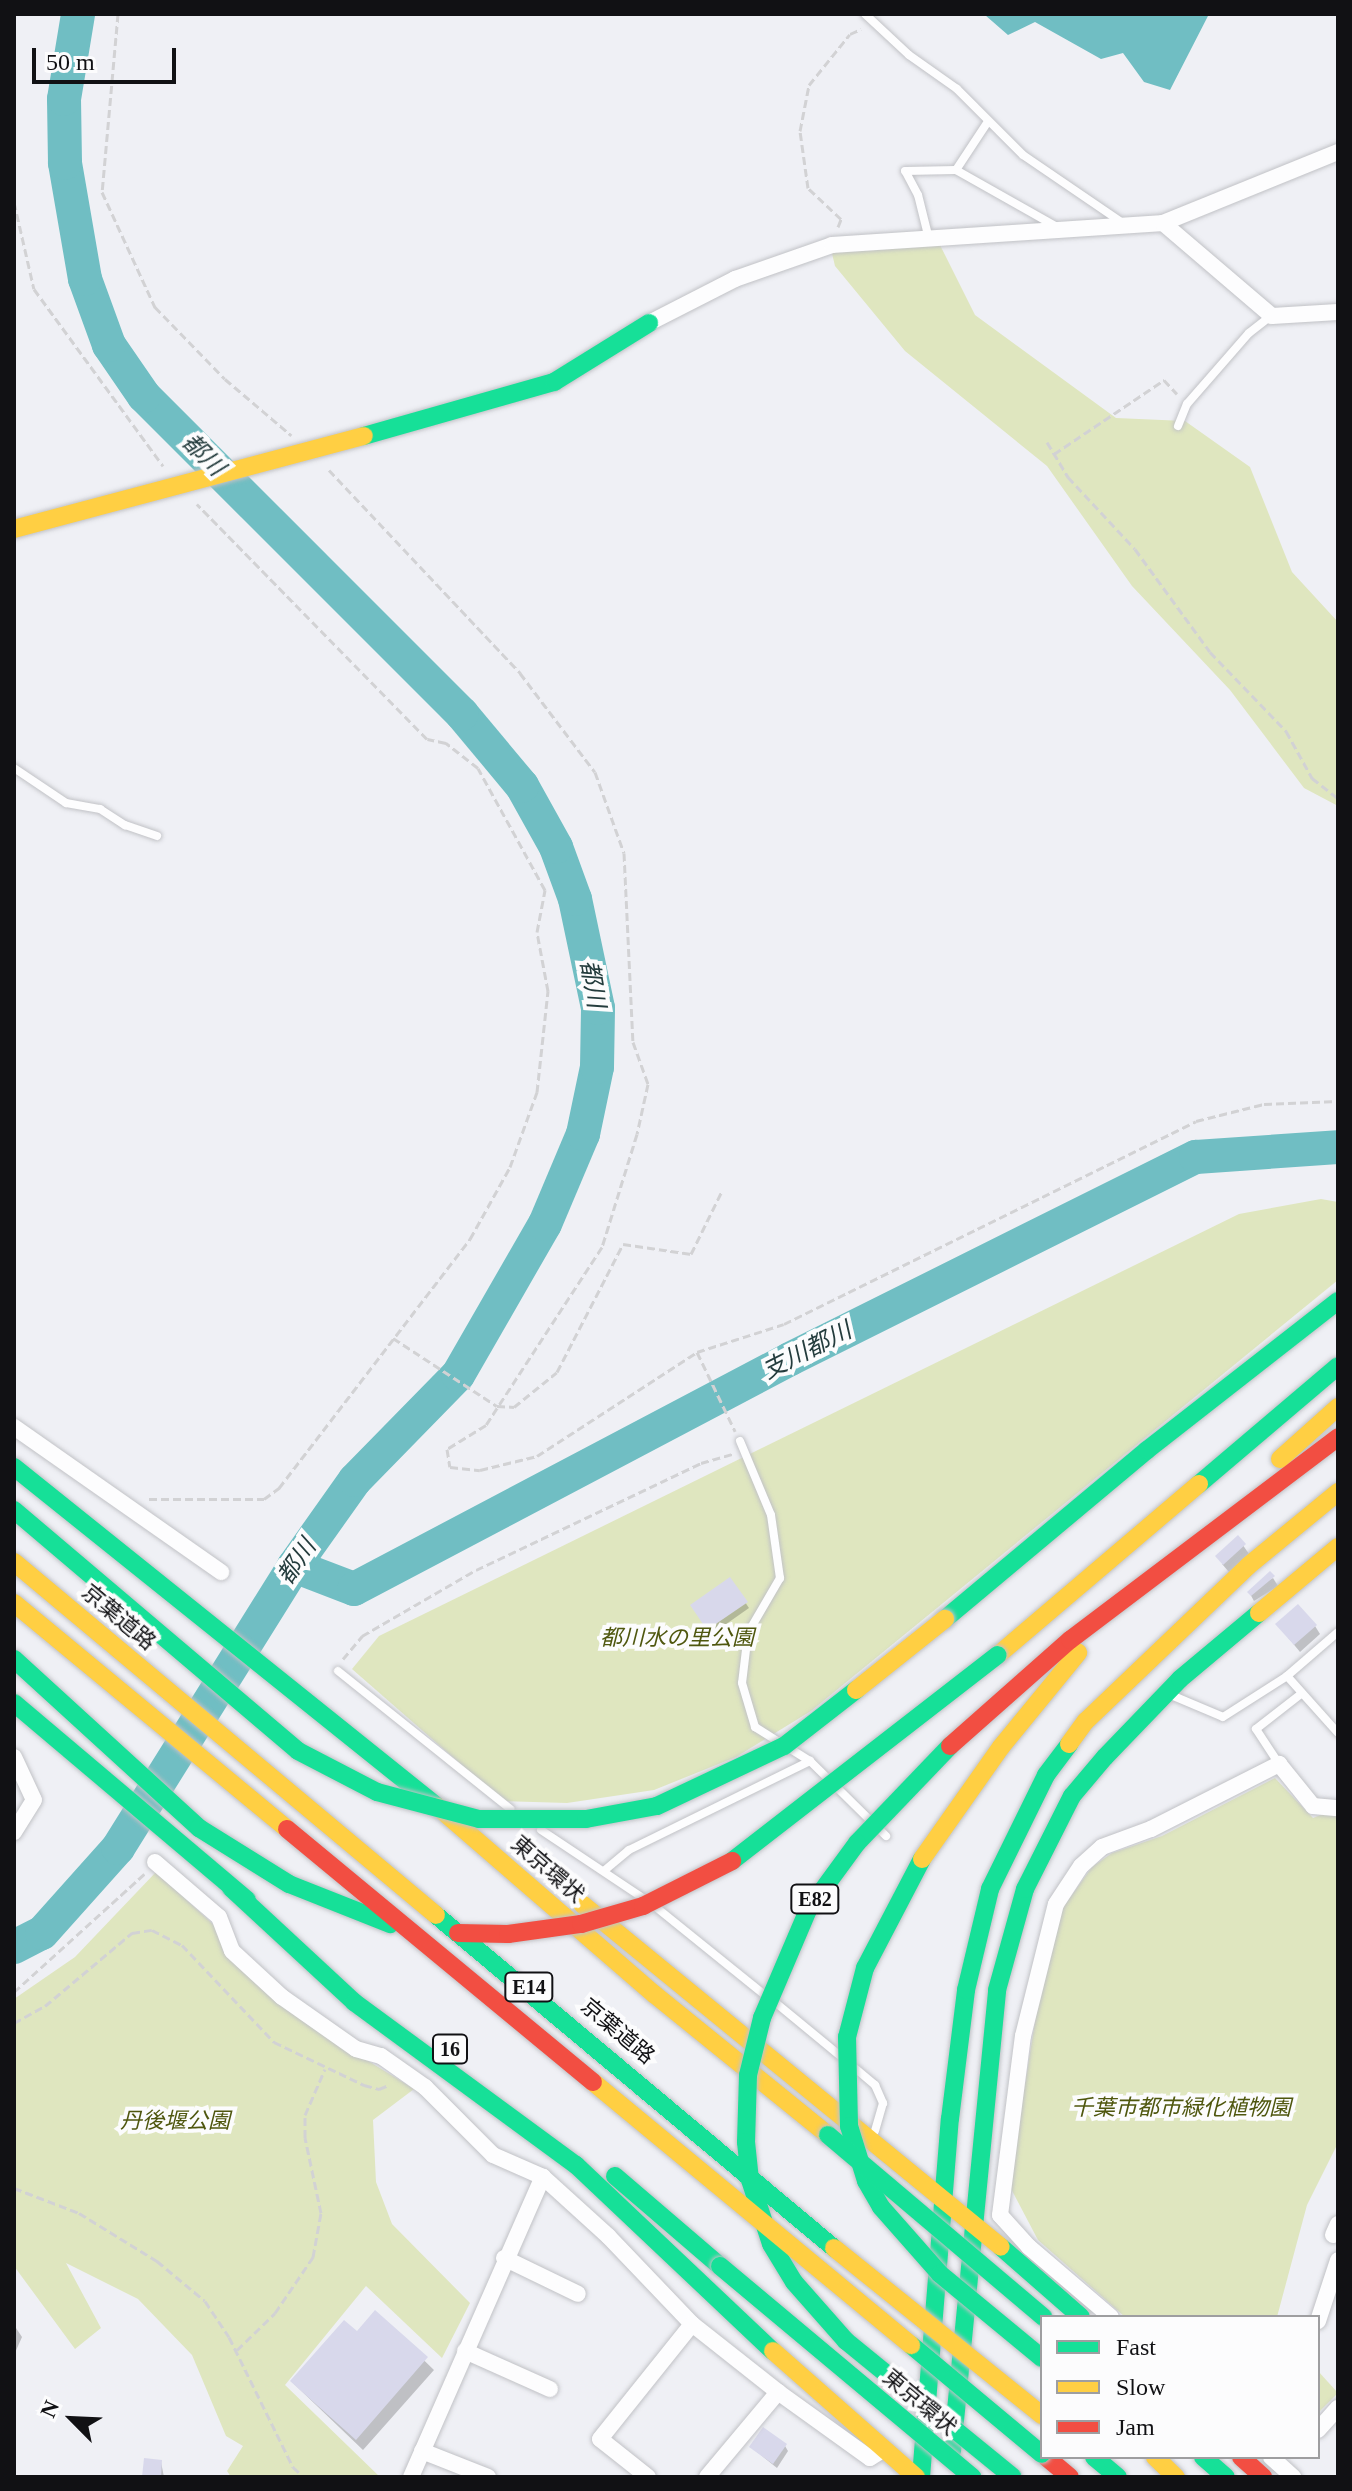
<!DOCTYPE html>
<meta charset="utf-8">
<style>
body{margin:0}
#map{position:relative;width:1352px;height:2491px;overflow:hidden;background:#eff0f5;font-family:"Times New Roman","Noto Sans JP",serif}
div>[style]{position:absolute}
.green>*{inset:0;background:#dfe6bf}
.water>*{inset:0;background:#70bec3}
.shadow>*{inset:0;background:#0003}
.river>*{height:34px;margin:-17px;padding:0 17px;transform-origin:17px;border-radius:17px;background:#70bec3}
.building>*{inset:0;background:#d8d8eb}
.path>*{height:3px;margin-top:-1.5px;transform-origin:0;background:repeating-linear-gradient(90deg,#d2d2d4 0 8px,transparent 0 12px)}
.roads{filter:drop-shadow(0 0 2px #c1c2c6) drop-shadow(0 0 2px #c1c2c6)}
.lane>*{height:8px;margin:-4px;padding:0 4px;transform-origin:4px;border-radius:4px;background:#fdfdfe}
.street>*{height:16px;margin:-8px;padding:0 8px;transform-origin:8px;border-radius:8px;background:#fdfdfe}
.fast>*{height:18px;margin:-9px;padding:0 9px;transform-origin:9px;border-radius:9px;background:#16e098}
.slow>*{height:18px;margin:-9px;padding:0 9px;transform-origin:9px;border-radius:9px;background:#ffcf43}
.jam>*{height:18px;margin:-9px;padding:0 9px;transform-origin:9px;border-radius:9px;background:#f24e42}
.bridges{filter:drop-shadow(0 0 2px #c1c2c6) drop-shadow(0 0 2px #c1c2c6)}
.fast-bridge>*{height:18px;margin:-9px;padding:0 9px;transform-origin:9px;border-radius:9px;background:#16e098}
.slow-bridge>*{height:18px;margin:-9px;padding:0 9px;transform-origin:9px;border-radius:9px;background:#ffcf43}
.jam-bridge>*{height:18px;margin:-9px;padding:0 9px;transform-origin:9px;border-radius:9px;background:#f24e42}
span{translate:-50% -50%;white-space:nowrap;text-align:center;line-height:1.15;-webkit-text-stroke:8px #fcfcfd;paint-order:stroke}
.shield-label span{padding:2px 6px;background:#fcfcfd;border:2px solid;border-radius:6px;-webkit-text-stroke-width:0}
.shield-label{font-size:20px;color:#111114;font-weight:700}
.street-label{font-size:22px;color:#111114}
.park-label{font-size:22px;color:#4f570f;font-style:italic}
.water-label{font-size:24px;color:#243c3d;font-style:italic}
.frame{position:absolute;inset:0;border:16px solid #111114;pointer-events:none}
.legend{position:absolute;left:1040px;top:2315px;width:280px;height:144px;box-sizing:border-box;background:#fcfcfd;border:2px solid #9e9ea0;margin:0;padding:10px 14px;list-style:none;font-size:24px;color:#111114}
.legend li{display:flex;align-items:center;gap:16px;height:40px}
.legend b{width:40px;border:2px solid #9e9ea0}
.north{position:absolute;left:32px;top:2379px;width:80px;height:80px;-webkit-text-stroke:6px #fcfcfd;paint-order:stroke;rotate:294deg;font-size:22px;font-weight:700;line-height:32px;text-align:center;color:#111114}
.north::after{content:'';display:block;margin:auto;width:28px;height:36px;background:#111114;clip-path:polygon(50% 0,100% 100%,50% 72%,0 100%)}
.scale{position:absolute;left:32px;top:48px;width:144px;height:36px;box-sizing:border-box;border:4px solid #111114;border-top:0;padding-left:10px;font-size:24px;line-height:28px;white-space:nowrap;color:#111114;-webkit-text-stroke:6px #fcfcfd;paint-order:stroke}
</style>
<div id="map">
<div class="green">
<div style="clip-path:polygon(828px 237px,939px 243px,975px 315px,1116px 418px,1185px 421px,1250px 467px,1292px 572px,1338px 622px,1338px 806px,1304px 788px,1230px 690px,1132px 586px,1047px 466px,905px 351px,835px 266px)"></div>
<div style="clip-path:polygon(1321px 1199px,1338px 1202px,1338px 1280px,811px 1711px,736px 1757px,654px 1790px,567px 1803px,503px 1801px,352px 1669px,379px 1636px,1239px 1214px)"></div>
<div style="clip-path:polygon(1275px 1778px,1313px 1818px,1338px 1808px,1338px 2143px,1307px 2205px,1277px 2317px,1125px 2317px,1038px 2240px,1009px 2185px,1037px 2009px,1059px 1913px,1092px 1867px,1112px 1853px,1162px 1836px)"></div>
<div style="clip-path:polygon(156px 1872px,216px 1927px,303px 2021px,414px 2089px,373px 2120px,376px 2182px,392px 2224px,470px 2303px,442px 2358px,366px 2286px,285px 2385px,380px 2477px,231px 2477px,227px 2471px,243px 2446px,226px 2436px,192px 2355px,138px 2299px,66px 2263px,101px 2328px,75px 2349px,14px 2266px,14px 1999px,75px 1957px)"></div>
<div style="clip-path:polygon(1318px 2371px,1338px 2393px,1318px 2413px)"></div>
</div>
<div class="water">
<div style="clip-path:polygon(1209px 14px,1170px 90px,1144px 82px,1123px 53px,1101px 59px,1035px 22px,1008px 35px,985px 15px)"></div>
</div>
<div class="shadow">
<div style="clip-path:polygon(1238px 1538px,1249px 1554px,1229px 1572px,1222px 1564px)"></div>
<div style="clip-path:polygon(1273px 1578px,1278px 1586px,1254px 1601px,1249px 1592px)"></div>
<div style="clip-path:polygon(730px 1580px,749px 1608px,712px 1634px,693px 1606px)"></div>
<div style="clip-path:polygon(1277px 1624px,1315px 1626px,1320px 1634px,1300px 1652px)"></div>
<div style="clip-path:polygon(375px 2313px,434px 2370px,363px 2450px,292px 2382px,357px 2334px)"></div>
<div style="clip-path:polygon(14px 2325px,22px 2337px,14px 2355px)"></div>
<div style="clip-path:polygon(785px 2446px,788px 2451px,777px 2468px,751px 2447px)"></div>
<div style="clip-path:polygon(161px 2462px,164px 2477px,144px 2477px)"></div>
</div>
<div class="river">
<div style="left:294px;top:1566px;width:64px;rotate:21deg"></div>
<div style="left:354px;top:1589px;width:493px;rotate:-27.8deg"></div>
<div style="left:790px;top:1359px;width:453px;rotate:-26.5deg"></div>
<div style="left:1196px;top:1157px;width:142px;rotate:-4deg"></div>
<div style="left:14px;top:1947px;width:31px;rotate:-27deg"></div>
<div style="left:42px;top:1933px;width:114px;rotate:-48.2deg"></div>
<div style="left:118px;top:1848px;width:332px;rotate:-58deg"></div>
<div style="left:294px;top:1566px;width:105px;rotate:-54.7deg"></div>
<div style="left:355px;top:1480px;width:147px;rotate:-45.6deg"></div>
<div style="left:458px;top:1375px;width:174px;rotate:-60.1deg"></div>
<div style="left:545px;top:1224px;width:98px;rotate:-67.1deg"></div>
<div style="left:583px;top:1134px;width:68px;rotate:-78.2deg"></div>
<div style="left:597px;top:1067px;width:59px;rotate:-89deg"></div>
<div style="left:598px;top:1008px;width:111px;rotate:-101.9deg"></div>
<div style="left:575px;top:899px;width:55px;rotate:-110.1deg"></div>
<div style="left:556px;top:847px;width:70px;rotate:-119.1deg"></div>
<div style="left:522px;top:786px;width:94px;rotate:-129.8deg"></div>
<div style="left:462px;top:714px;width:450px;rotate:-135deg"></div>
<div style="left:144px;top:396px;width:62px;rotate:-124.5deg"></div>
<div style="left:109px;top:345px;width:70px;rotate:-110deg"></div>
<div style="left:85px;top:279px;width:118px;rotate:-99.8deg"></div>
<div style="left:65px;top:163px;width:64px;rotate:-90.9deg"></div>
<div style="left:64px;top:99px;width:86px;rotate:-80.6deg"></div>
</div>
<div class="building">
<div style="clip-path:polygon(1238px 1535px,1246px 1544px,1223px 1565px,1215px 1556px)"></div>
<div style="clip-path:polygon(1270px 1571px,1275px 1576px,1251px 1596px,1247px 1592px)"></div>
<div style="clip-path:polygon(730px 1577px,748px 1602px,707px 1630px,690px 1605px)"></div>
<div style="clip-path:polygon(1298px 1604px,1317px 1625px,1294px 1645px,1275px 1624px)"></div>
<div style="clip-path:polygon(375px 2310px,428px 2357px,356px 2440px,290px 2381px,344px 2320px,357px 2331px)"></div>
<div style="clip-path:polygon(763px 2427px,787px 2444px,773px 2464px,749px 2447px)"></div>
<div style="clip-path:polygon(144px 2458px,162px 2460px,161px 2477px,142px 2477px)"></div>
</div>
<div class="path">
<div style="left:118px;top:14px;width:179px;rotate:95.1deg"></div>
<div style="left:102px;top:192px;width:127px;rotate:65.3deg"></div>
<div style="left:155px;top:307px;width:100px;rotate:45.8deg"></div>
<div style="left:225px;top:379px;width:87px;rotate:40.3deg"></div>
<div style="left:14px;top:202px;width:89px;rotate:77.1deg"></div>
<div style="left:34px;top:289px;width:219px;rotate:53.9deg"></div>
<div style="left:838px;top:227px;width:9px;rotate:-69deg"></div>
<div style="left:841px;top:219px;width:45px;rotate:-136.8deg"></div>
<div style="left:808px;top:188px;width:58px;rotate:-98deg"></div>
<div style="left:800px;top:131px;width:47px;rotate:-78.9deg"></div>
<div style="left:809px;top:85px;width:65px;rotate:-51.2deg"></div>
<div style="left:850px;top:34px;width:12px;rotate:-24deg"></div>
<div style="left:1047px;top:442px;width:41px;rotate:59deg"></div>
<div style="left:1068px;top:477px;width:98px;rotate:47.1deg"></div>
<div style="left:1135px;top:549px;width:127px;rotate:53.9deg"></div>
<div style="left:1210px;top:652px;width:110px;rotate:46.1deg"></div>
<div style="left:1286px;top:731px;width:54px;rotate:61deg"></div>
<div style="left:1312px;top:778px;width:33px;rotate:38deg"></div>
<div style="left:1054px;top:454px;width:133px;rotate:-33.9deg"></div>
<div style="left:1164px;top:380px;width:19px;rotate:47deg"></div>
<div style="left:329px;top:470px;width:279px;rotate:46.7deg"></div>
<div style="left:520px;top:673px;width:124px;rotate:52.9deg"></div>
<div style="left:595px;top:772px;width:86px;rotate:70.3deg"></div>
<div style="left:624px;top:853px;width:189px;rotate:87.3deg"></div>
<div style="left:633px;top:1042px;width:45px;rotate:70.3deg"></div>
<div style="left:648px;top:1084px;width:51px;rotate:102.4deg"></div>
<div style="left:637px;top:1134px;width:118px;rotate:107.2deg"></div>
<div style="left:602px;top:1247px;width:212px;rotate:123.1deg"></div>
<div style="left:486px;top:1425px;width:46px;rotate:148.4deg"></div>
<div style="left:447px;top:1449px;width:18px;rotate:81deg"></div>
<div style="left:450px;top:1467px;width:30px;rotate:6deg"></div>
<div style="left:480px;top:1470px;width:59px;rotate:-13.8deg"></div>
<div style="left:537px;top:1456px;width:191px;rotate:-33deg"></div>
<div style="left:697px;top:1352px;width:91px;rotate:-17.8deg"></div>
<div style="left:784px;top:1324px;width:459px;rotate:-26.2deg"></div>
<div style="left:1196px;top:1121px;width:70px;rotate:-14deg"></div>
<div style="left:1264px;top:1104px;width:74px;rotate:-2.3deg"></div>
<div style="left:393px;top:1338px;width:124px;rotate:33.2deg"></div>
<div style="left:497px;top:1406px;width:17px;rotate:3deg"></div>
<div style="left:514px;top:1407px;width:55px;rotate:-39.1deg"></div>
<div style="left:557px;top:1372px;width:144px;rotate:-62.7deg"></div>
<div style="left:623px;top:1244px;width:69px;rotate:8.4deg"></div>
<div style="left:691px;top:1254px;width:70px;rotate:-63.8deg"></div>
<div style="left:697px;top:1352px;width:88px;rotate:64.3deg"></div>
<div style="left:149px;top:1499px;width:115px"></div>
<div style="left:264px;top:1499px;width:19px;rotate:-36deg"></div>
<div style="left:279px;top:1488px;width:314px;rotate:-52.5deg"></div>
<div style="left:470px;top:1239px;width:82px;rotate:-60.9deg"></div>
<div style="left:510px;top:1167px;width:80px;rotate:-70.2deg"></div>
<div style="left:537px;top:1092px;width:102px;rotate:-83.8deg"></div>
<div style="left:548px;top:991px;width:60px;rotate:-100.6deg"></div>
<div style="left:537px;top:932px;width:43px;rotate:-79.2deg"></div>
<div style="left:545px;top:890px;width:139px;rotate:-118.8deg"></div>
<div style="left:478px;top:768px;width:41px;rotate:-142deg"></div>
<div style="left:446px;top:743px;width:19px;rotate:-168deg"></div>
<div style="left:427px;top:739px;width:329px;rotate:-134.4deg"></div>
<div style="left:343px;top:1659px;width:30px;rotate:-50deg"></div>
<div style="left:362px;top:1636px;width:132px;rotate:-30.1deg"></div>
<div style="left:476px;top:1570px;width:249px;rotate:-25.4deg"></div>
<div style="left:701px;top:1463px;width:33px;rotate:-16deg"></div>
<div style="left:14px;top:1992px;width:176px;rotate:-42.2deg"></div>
<div style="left:14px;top:2023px;width:35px;rotate:-29deg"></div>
<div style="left:45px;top:2006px;width:114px;rotate:-40deg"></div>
<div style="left:132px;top:1933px;width:20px;rotate:-9deg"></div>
<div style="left:152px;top:1930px;width:34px;rotate:27deg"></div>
<div style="left:182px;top:1945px;width:134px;rotate:46.5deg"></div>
<div style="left:274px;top:2042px;width:100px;rotate:25.5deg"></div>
<div style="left:364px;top:2085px;width:16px;rotate:15deg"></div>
<div style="left:379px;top:2089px;width:11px;rotate:-22deg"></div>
<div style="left:14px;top:2188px;width:70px;rotate:21deg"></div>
<div style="left:79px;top:2213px;width:92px;rotate:31.6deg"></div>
<div style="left:157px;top:2261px;width:62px;rotate:39.8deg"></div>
<div style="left:205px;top:2301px;width:43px;rotate:56.3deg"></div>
<div style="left:229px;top:2337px;width:145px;rotate:63.8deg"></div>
<div style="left:293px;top:2467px;width:15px;rotate:42deg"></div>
<div style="left:237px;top:2350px;width:53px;rotate:-44.2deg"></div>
<div style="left:275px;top:2313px;width:68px;rotate:-55.8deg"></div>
<div style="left:313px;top:2257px;width:45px;rotate:-79.7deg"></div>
<div style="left:321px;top:2213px;width:77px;rotate:-102deg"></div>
<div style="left:305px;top:2138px;width:23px;rotate:-90deg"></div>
<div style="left:305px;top:2115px;width:50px;rotate:-66.5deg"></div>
</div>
<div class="roads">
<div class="lane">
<div style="left:865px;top:14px;width:60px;rotate:43deg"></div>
<div style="left:909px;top:55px;width:59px;rotate:35.3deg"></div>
<div style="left:957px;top:89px;width:93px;rotate:45deg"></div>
<div style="left:1023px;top:155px;width:122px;rotate:34.3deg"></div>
<div style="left:956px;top:170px;width:56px;rotate:-56.6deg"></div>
<div style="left:929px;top:239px;width:45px;rotate:-104deg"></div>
<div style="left:918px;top:195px;width:27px;rotate:-118deg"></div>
<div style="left:905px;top:171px;width:51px;rotate:-1.1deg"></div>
<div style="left:956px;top:170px;width:118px;rotate:29.4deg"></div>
<div style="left:1178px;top:426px;width:24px;rotate:-68deg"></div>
<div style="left:1187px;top:404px;width:94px;rotate:-48.9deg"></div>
<div style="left:1249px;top:333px;width:28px;rotate:-38deg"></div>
<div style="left:14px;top:768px;width:63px;rotate:33.9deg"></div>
<div style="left:66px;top:803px;width:35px;rotate:10deg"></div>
<div style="left:100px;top:809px;width:30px;rotate:33deg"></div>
<div style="left:125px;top:825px;width:34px;rotate:19deg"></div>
<div style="left:740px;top:1441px;width:80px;rotate:67.3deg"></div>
<div style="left:771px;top:1515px;width:64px;rotate:81.9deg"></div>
<div style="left:780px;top:1578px;width:64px;rotate:120.2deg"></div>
<div style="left:748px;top:1633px;width:50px;rotate:96.8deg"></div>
<div style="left:742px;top:1683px;width:46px;rotate:73.5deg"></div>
<div style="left:755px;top:1727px;width:26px;rotate:32deg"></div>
<div style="left:338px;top:1671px;width:221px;rotate:38.7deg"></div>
<div style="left:1287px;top:1676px;width:67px;rotate:-40.8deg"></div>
<div style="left:1171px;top:1695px;width:56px;rotate:22.9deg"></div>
<div style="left:1223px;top:1717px;width:76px;rotate:-32.6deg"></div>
<div style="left:1287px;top:1676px;width:76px;rotate:48.2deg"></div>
<div style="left:789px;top:1748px;width:25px;rotate:32deg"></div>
<div style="left:810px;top:1761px;width:107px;rotate:44.6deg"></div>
<div style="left:1279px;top:1764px;width:42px;rotate:-123.3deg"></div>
<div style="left:1256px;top:1729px;width:58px;rotate:-38deg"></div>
<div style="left:541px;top:1830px;width:123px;rotate:33.7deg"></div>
<div style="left:605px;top:1870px;width:31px;rotate:-40deg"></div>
<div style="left:629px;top:1850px;width:202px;rotate:-26.2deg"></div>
<div style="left:657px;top:1908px;width:139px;rotate:38.9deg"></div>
<div style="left:776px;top:2003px;width:82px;rotate:39.5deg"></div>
<div style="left:856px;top:2069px;width:25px;rotate:40deg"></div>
<div style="left:875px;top:2085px;width:20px;rotate:66deg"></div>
<div style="left:883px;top:2103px;width:29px;rotate:106deg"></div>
</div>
<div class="street">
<div style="left:1163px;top:223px;width:143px;rotate:40.5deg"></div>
<div style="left:1272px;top:316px;width:66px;rotate:-3.5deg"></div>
<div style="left:649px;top:323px;width:97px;rotate:-27.1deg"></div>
<div style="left:735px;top:279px;width:103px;rotate:-19.3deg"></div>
<div style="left:832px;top:245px;width:332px;rotate:-3.8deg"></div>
<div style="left:1163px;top:223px;width:189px;rotate:-22.1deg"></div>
<div style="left:14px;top:1427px;width:253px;rotate:35deg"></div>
<div style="left:14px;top:1757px;width:47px;rotate:65.1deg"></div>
<div style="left:34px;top:1800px;width:38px;rotate:122deg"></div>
<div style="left:155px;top:1862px;width:84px;rotate:40.7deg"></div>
<div style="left:219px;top:1917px;width:36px;rotate:69deg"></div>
<div style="left:232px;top:1951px;width:68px;rotate:42.6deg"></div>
<div style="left:282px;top:1997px;width:90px;rotate:35.1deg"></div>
<div style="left:356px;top:2049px;width:26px;rotate:16deg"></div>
<div style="left:381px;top:2056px;width:54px;rotate:35.2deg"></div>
<div style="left:425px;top:2087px;width:96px;rotate:45deg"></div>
<div style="left:493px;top:2155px;width:55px;rotate:23.7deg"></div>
<div style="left:543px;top:2177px;width:88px;rotate:42.2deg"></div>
<div style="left:608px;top:2236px;width:122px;rotate:46.3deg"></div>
<div style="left:692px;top:2324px;width:110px;rotate:38.3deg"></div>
<div style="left:778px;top:2392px;width:113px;rotate:35.7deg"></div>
<div style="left:870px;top:2458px;width:15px;rotate:-32deg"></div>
<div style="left:1333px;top:2235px;width:12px;rotate:-66deg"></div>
<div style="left:504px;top:2258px;width:82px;rotate:25.9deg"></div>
<div style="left:1111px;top:2317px;width:108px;rotate:-139.5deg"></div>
<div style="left:1029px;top:2247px;width:43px;rotate:-132.2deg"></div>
<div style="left:1000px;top:2215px;width:180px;rotate:-82.7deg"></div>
<div style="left:1023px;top:2036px;width:136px;rotate:-76deg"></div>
<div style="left:1056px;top:1904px;width:45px;rotate:-56.7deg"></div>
<div style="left:1081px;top:1866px;width:28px;rotate:-42deg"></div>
<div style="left:1102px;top:1847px;width:52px;rotate:-20.2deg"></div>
<div style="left:1151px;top:1829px;width:144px;rotate:-26.9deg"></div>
<div style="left:1279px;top:1764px;width:54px;rotate:51deg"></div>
<div style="left:1313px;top:1806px;width:25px;rotate:5deg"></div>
<div style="left:1318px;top:2321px;width:64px;rotate:-71.8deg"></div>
<div style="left:465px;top:2351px;width:93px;rotate:24.1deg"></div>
<div style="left:1318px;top:2430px;width:30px;rotate:-48deg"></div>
<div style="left:422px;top:2451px;width:71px;rotate:21.5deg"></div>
<div style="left:1271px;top:2457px;width:30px;rotate:42deg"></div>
<div style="left:411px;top:2477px;width:328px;rotate:-66.3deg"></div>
<div style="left:648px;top:2477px;width:61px;rotate:-141.6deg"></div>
<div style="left:600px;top:2439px;width:147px;rotate:-51.3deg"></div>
<div style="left:707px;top:2477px;width:111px;rotate:-50.1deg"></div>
</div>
<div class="fast">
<div style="left:364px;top:436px;width:198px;rotate:-15.9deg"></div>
<div style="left:554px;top:382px;width:112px;rotate:-31.8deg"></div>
<div style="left:14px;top:1467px;width:543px;rotate:38.73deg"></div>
<div style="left:1199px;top:1484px;width:182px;rotate:-40.3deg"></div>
<div style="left:945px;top:1619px;width:263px;rotate:-39.9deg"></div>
<div style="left:1147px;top:1450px;width:242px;rotate:-38deg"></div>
<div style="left:14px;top:1703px;width:305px;rotate:40.2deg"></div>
<div style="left:231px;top:1888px;width:168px;rotate:42.8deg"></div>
<div style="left:354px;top:2002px;width:275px;rotate:36.3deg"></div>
<div style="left:576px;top:2165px;width:271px;rotate:43.4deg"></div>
<div style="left:615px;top:2176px;width:138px;rotate:40.6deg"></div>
<div style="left:1001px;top:2247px;width:106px;rotate:41.2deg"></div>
<div style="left:952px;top:2451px;width:463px;rotate:-84.4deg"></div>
<div style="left:997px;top:1990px;width:105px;rotate:-74.5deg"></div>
<div style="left:1025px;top:1889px;width:104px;rotate:-63.2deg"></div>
<div style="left:1072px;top:1796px;width:51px;rotate:-49.8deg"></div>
<div style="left:1105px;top:1757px;width:108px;rotate:-46.1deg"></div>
<div style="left:1180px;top:1679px;width:103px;rotate:-39.9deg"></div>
<div style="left:1094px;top:2457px;width:31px;rotate:40deg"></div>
<div style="left:1203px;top:2457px;width:30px;rotate:41deg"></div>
<div style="left:921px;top:2477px;width:359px;rotate:-85.4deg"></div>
<div style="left:950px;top:2119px;width:130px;rotate:-82.9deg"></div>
<div style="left:966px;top:1990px;width:104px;rotate:-76.6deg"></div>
<div style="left:990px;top:1889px;width:127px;rotate:-63.8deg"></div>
<div style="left:1046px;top:1775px;width:39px;rotate:-53deg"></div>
</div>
<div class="slow">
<div style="left:14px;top:529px;width:362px;rotate:-14.9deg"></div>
<div style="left:1259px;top:1613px;width:103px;rotate:-39.9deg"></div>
<div style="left:998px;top:1655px;width:264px;rotate:-40.4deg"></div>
<div style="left:1069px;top:1744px;width:29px;rotate:-54deg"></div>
<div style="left:1086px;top:1721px;width:224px;rotate:-43.7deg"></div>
<div style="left:1248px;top:1566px;width:117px;rotate:-39.4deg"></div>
<div style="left:438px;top:1807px;width:286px;rotate:40.9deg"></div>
<div style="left:654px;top:1994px;width:224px;rotate:39deg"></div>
<div style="left:582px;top:1904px;width:541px;rotate:39.3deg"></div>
<div style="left:773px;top:2351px;width:191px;rotate:41.4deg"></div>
<div style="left:1155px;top:2457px;width:29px;rotate:44deg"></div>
</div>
<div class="jam">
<div style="left:1046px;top:2457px;width:31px;rotate:40deg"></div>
<div style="left:1241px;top:2457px;width:30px;rotate:42deg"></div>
</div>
</div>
<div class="bridges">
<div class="fast-bridge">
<div style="left:14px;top:1510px;width:372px;rotate:40.3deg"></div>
<div style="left:298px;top:1751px;width:89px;rotate:27.4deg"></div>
<div style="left:377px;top:1792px;width:106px;rotate:14.8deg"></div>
<div style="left:479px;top:1819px;width:107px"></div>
<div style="left:586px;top:1819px;width:72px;rotate:-10.4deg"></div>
<div style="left:657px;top:1806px;width:140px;rotate:-25.3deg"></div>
<div style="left:784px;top:1746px;width:91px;rotate:-37.9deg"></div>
<div style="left:14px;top:1659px;width:251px;rotate:42.4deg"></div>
<div style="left:199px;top:1828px;width:106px;rotate:31.9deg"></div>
<div style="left:289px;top:1884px;width:109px;rotate:21.6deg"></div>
<div style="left:950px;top:1746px;width:134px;rotate:133.8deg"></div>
<div style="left:857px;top:1843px;width:83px;rotate:126.2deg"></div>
<div style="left:808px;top:1910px;width:117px;rotate:113.1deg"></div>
<div style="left:762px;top:2018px;width:59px;rotate:103.8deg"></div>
<div style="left:748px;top:2075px;width:67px;rotate:91.7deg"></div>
<div style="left:746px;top:2142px;width:38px;rotate:84deg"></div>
<div style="left:750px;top:2180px;width:67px;rotate:71.8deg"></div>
<div style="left:771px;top:2244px;width:44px;rotate:58.8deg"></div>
<div style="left:794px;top:2282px;width:79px;rotate:48.6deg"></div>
<div style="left:846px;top:2341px;width:215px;rotate:39.2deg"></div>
<div style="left:922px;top:1859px;width:123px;rotate:117.6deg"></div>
<div style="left:865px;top:1968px;width:71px;rotate:104.6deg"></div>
<div style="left:847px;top:2037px;width:89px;rotate:88.7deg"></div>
<div style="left:849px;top:2126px;width:58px;rotate:72.8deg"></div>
<div style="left:866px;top:2181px;width:30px;rotate:60deg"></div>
<div style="left:881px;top:2207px;width:89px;rotate:48.6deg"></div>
<div style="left:940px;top:2274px;width:132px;rotate:39.5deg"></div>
<div style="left:732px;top:1861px;width:336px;rotate:-37.8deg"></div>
<div style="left:436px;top:1915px;width:519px;rotate:39.92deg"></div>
<div style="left:828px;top:2135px;width:282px;rotate:40.2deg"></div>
<div style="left:720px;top:2266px;width:329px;rotate:39.9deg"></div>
<div style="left:911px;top:2345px;width:170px;rotate:39.8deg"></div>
</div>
<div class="slow-bridge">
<div style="left:1280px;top:1459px;width:78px;rotate:-41.9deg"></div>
<div style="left:14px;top:1562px;width:550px;rotate:39.91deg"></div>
<div style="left:14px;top:1603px;width:354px;rotate:39.6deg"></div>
<div style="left:856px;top:1690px;width:114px;rotate:-38.6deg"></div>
<div style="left:922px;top:1859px;width:137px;rotate:-54.8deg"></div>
<div style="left:1001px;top:1747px;width:122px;rotate:-50.7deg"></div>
<div style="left:593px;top:2082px;width:413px;rotate:39.6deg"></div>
<div style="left:834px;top:2248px;width:267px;rotate:38.8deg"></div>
</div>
<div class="jam-bridge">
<div style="left:950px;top:1746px;width:160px;rotate:-41.5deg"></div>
<div style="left:1070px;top:1640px;width:336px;rotate:-37.1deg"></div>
<div style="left:287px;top:1829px;width:397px;rotate:39.6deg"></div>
<div style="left:458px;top:1933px;width:50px;rotate:1.1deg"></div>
<div style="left:508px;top:1934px;width:74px;rotate:-7.8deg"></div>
<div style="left:581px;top:1924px;width:65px;rotate:-16.2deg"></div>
<div style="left:643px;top:1906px;width:100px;rotate:-26.8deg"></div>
</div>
</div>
<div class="shield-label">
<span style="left:815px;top:1899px">E82</span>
<span style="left:529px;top:1987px">E14</span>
<span style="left:450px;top:2049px">16</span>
</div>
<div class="street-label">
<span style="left:119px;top:1617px;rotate:40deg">京葉道路</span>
<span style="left:548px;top:1869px;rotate:41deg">東京環状</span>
<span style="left:618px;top:2031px;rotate:40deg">京葉道路</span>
<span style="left:920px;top:2402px;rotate:40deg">東京環状</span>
</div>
<div class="park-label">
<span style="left:677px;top:1638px">都川水の里公園</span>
<span style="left:1181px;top:2108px">千葉市都市緑化植物園</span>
<span style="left:175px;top:2121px">丹後堰公園</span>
</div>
<div class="water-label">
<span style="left:203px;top:455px;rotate:45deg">都川</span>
<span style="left:592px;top:984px;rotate:80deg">都川</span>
<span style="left:807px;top:1351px;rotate:-27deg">支川都川</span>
<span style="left:297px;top:1562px;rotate:-56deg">都川</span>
</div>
<div class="frame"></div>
<ul class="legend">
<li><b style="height:10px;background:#16e098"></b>Fast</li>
<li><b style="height:10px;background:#ffcf43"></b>Slow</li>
<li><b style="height:10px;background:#f24e42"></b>Jam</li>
</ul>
<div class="north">N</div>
<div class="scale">50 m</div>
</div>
